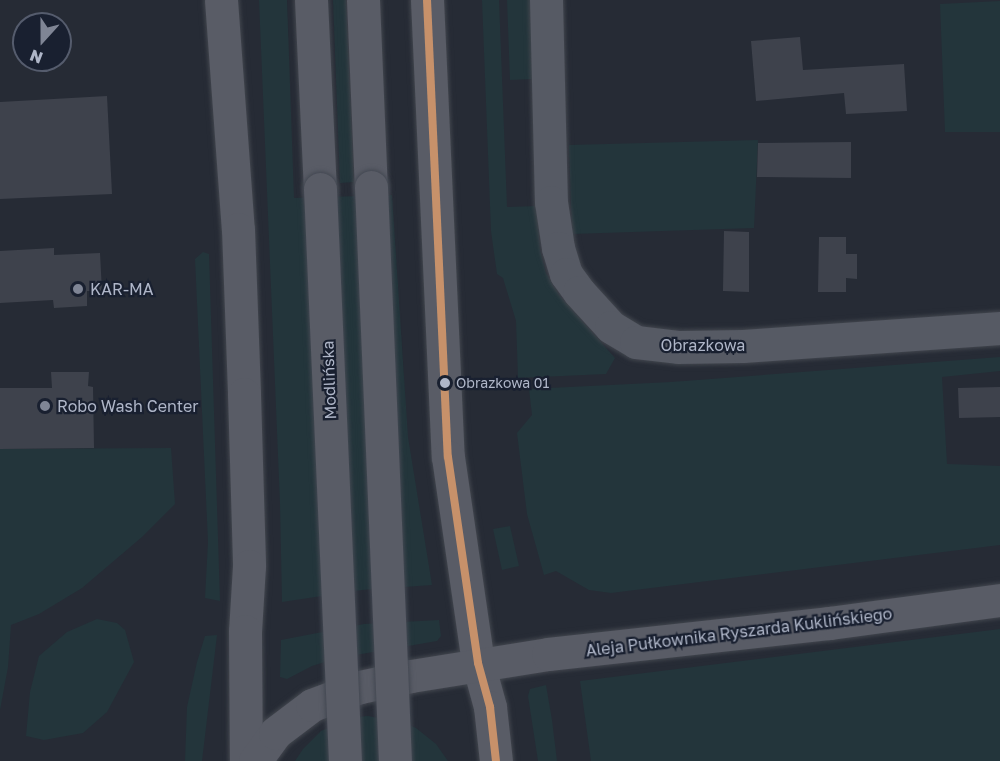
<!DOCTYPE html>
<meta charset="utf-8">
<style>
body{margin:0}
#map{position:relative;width:1000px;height:761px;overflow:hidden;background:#262b35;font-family:"Golos Text",sans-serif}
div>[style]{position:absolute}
.green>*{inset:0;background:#23353b}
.building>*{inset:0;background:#3e424c}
.roads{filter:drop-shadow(0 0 2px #42464e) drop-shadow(0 0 2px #42464e)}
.minor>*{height:33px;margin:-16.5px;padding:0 16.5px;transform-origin:16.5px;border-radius:16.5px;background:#565a64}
.major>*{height:33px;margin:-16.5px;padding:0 16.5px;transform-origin:16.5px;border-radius:16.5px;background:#595c66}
.bridges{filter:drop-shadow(0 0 2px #434852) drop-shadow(0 0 2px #434852)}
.major-bridge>*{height:33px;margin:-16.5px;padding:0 16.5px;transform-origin:16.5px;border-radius:16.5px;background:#595c66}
.bus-1>*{height:8px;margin:-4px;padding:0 4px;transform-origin:4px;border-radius:4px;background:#c7916a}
.dots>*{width:16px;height:16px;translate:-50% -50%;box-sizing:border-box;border:3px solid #192030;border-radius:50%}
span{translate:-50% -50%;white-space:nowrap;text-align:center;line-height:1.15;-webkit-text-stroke:4.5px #192030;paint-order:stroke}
.bus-label{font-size:14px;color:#afb6c8}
.left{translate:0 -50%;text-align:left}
.poi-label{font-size:16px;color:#afb6c8}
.street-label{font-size:16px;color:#afb6c8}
.north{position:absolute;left:12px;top:12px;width:60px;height:60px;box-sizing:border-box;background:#192030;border:2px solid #555c6d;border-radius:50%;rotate:201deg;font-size:16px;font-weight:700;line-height:24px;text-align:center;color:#afb6c8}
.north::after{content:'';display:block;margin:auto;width:21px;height:27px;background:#7f8595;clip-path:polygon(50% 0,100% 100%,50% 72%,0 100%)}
</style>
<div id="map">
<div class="green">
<div style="clip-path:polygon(259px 0,287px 0,294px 198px,392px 195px,408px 437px,432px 585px,362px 590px,282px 602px,280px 503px)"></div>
<div style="clip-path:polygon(333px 0,346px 0,354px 182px,340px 183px)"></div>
<div style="clip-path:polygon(482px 0,499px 0,507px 207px,537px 206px,540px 250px,546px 273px,559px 295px,615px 358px,606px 374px,518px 378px,516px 321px,503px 278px,497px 274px,491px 231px)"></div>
<div style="clip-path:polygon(507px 0,530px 0,533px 79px,510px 80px)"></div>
<div style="clip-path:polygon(1000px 1px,1000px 132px,945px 132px,940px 4px)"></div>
<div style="clip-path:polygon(758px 140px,754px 228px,572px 234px,569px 145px)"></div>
<div style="clip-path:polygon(203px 252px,209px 254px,220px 601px,205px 598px,208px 542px,195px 259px)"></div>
<div style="clip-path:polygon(1000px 357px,1000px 371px,942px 377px,947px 464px,1000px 466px,1000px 545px,611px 593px,589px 590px,556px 571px,544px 575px,527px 514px,517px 433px,532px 415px,529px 389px,671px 382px)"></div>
<div style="clip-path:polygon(171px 448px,175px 504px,142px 537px,82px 588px,39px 614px,11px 625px,8px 667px,0 710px,0 449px)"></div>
<div style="clip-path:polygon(510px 526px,519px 566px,502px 570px,493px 529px)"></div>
<div style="clip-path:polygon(97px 619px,117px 623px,125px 630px,134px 662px,107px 712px,83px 733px,44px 740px,26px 736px,30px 692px,39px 656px,67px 632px)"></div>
<div style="clip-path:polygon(439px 620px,441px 636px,437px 641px,338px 658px,312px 666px,287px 679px,280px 677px,281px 640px,364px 624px)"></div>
<div style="clip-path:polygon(1000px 629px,1000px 761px,591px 761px,580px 681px)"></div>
<div style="clip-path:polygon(217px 635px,202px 761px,185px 761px,187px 707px,197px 662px,205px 636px)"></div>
<div style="clip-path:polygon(546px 685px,552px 720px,557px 761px,538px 761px,528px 696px,530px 689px)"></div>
<div style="clip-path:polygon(368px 716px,405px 723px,416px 728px,436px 744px,448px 761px,295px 761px,303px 749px,321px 731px,356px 717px)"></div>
</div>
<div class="building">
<div style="clip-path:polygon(800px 37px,803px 70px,904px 64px,907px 111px,846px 114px,844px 93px,756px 101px,751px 41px)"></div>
<div style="clip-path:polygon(107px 96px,112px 194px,0 199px,0 102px)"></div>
<div style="clip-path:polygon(851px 142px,851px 178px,757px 177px,758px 143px)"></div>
<div style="clip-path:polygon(724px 231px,749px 232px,749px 292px,723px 291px)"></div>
<div style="clip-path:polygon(819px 237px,846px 237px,846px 254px,857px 254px,857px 279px,846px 278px,846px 292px,818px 292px)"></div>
<div style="clip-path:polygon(54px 248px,54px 255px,100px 253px,102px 291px,87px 291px,87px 306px,54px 308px,53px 300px,0 303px,0 251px)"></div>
<div style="clip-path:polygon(51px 372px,89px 372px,88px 386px,93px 387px,94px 448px,0 449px,0 388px,52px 388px)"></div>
<div style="clip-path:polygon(1000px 387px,1000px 417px,959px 418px,958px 388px)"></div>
</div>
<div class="roads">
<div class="minor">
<div style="left:546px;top:0;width:202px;rotate:88.6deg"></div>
<div style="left:551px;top:202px;width:47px;rotate:81.3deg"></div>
<div style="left:558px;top:248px;width:27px;rotate:73deg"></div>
<div style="left:566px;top:274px;width:22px;rotate:54deg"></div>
<div style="left:579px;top:292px;width:47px;rotate:47.6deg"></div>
<div style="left:611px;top:327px;width:29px;rotate:31deg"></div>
<div style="left:636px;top:342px;width:42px;rotate:6.8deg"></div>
<div style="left:678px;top:347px;width:65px;rotate:-0.9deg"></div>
<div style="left:743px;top:346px;width:258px;rotate:-4deg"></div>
</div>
<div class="major">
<div style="left:221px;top:0;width:230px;rotate:85.8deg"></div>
<div style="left:238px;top:229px;width:165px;rotate:87.9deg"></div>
<div style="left:244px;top:394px;width:172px;rotate:88.3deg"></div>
<div style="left:249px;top:566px;width:65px;rotate:93.5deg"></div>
<div style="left:245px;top:631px;width:130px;rotate:89.6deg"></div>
<div style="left:311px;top:0;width:189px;rotate:87.3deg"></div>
<div style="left:363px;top:0;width:187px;rotate:87.6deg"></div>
<div style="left:427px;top:0;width:457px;rotate:87.4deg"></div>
<div style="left:448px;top:457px;width:208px;rotate:81.7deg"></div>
<div style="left:478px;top:663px;width:46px;rotate:74.7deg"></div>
<div style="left:490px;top:707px;width:54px;rotate:83.7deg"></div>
<div style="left:255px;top:761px;width:34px;rotate:-54deg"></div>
<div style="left:275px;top:733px;width:46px;rotate:-37.1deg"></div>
<div style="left:312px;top:705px;width:51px;rotate:-20.6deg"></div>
<div style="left:360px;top:687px;width:52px;rotate:-12.2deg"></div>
<div style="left:411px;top:676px;width:139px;rotate:-9.1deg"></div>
<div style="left:548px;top:654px;width:284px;rotate:-6.3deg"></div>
<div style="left:830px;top:623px;width:172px;rotate:-7.7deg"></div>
</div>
</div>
<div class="bridges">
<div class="major-bridge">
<div style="left:371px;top:187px;width:575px;rotate:87.61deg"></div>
<div style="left:320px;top:189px;width:573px;rotate:87.5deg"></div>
</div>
</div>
<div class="bus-1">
<div style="left:427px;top:0;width:457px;rotate:87.4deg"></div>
<div style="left:448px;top:457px;width:208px;rotate:81.7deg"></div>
<div style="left:478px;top:663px;width:46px;rotate:74.7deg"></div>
<div style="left:490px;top:707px;width:54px;rotate:83.7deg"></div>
</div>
<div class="dots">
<div style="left:78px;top:289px;background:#7f8595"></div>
<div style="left:445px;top:383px;background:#afb6c8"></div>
<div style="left:45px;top:406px;background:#7f8595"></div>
</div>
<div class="bus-label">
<span class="left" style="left:456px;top:383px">Obrazkowa 01</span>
</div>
<div class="poi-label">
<span class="left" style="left:90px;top:289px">KAR-MA</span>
<span class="left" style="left:57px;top:406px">Robo Wash Center</span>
</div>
<div class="street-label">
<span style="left:703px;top:345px">Obrazkowa</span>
<span style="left:329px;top:380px;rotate:-92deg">Modlińska</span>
<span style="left:739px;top:632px;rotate:-7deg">Aleja Pułkownika Ryszarda Kuklińskiego</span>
</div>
<div class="north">N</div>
</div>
